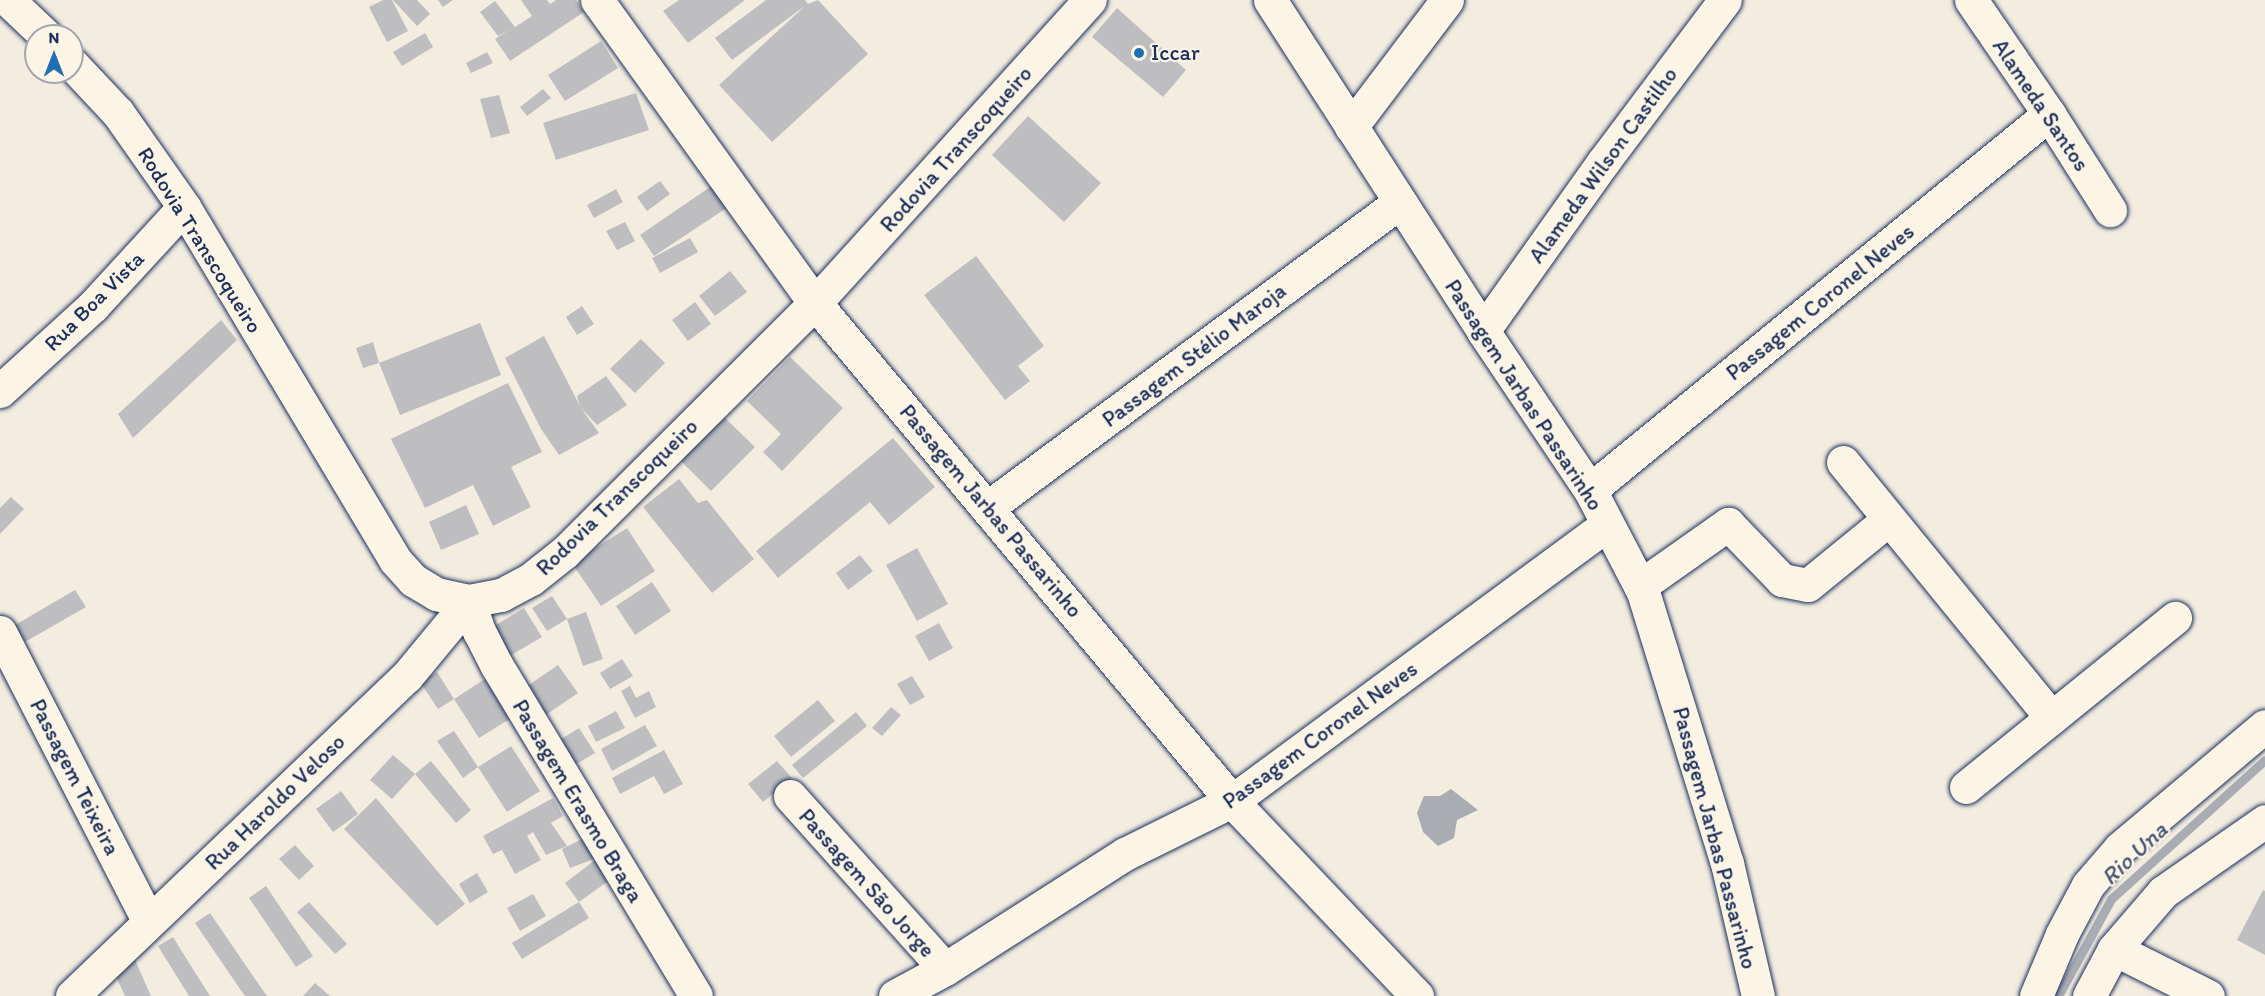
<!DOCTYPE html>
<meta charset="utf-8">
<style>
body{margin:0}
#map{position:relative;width:2265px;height:996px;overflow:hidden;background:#f3ede0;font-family:Itim,sans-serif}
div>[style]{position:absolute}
.water>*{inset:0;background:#a9acb3}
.stream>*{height:9px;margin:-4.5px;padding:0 4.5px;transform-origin:4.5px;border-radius:4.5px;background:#a9acb3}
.building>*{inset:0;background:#bebec0}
.roads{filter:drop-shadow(0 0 2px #1b2f5e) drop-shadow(0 0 2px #1b2f5e)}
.street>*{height:33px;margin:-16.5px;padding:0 16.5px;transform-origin:16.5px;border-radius:16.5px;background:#fcf5e5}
.secondary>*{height:33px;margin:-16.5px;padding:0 16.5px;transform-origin:16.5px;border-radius:16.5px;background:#fcf5e5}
.dots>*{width:16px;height:16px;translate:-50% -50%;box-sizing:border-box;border:3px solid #fcf5e5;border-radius:50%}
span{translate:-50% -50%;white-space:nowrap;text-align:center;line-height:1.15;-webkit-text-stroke:4.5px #fcf5e5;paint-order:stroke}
.poi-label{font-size:22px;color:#1b2f5e}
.left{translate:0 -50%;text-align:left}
.street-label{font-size:22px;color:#1b2f5e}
.water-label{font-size:24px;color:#465478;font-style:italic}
.north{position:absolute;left:24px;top:24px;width:60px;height:60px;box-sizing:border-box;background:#fcf5e5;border:2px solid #a2a6af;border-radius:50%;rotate:0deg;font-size:16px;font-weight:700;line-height:24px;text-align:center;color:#1b2f5e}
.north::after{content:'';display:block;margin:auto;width:21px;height:27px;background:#1f6fb2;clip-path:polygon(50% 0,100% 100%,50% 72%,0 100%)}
</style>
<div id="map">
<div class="water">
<div style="clip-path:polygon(1451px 789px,1478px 810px,1457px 820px,1454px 838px,1438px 846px,1423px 832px,1417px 813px,1424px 796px,1440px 796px)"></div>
</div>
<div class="stream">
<div style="left:2058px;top:996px;width:111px;rotate:-61.3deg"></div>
<div style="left:2111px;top:899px;width:207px;rotate:-42.1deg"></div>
</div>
<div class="building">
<div style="clip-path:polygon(383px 0,392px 0,408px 31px,387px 42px,369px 7px)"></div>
<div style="clip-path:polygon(393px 0,417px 0,430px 14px,417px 26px)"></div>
<div style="clip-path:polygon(438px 0,453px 0,443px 7px)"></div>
<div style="clip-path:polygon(521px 0,547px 0,550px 4px,556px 0,576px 0,584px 12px,510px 61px,495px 39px,512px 28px,498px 36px,480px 12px,495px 1px,515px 27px,532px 16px)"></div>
<div style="clip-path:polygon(679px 0,745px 0,688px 43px,663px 11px)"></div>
<div style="clip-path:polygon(766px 0,805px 0,808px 4px,818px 0,868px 54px,772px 142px,719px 85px,806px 5px,732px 60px,715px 38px)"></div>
<div style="clip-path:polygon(1117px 8px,1186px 70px,1163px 97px,1092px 37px)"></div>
<div style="clip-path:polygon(425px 33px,433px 47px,402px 66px,393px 52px)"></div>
<div style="clip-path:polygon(601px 41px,618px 68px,565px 101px,548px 75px)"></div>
<div style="clip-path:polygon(487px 52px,493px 63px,471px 73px,466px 63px)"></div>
<div style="clip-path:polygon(543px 89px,551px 98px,527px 116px,520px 107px)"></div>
<div style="clip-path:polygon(636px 93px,649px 130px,556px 160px,543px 123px)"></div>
<div style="clip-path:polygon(499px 95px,510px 133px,491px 138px,480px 99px)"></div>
<div style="clip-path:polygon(1028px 116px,1101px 183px,1064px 222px,992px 155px)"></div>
<div style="clip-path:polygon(660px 181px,670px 194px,647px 211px,637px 197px)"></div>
<div style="clip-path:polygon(713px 185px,728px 207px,654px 256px,640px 235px)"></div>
<div style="clip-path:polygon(616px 189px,623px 202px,594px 218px,587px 205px)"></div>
<div style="clip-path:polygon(625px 222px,635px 241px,617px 250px,606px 231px)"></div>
<div style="clip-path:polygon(690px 238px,698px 252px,660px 273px,652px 258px)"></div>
<div style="clip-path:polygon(976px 256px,1044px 346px,1018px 366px,1030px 381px,1005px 400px,924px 295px)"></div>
<div style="clip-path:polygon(730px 271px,747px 292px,715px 316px,699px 296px)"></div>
<div style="clip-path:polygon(695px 302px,711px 324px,688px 341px,672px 320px)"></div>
<div style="clip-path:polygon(582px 306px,594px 324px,577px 335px,566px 317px)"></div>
<div style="clip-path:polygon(221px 320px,237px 340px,133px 438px,118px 414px)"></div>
<div style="clip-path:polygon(480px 323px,501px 375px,400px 415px,379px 363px)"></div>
<div style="clip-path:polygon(544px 336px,581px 408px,599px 433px,559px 455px,541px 429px,505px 358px)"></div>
<div style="clip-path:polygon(641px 339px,665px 363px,635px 393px,610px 369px)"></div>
<div style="clip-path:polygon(373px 342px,379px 363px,363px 368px,356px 348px)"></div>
<div style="clip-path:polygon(790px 357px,843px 408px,782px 471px,763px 452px,781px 434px,747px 401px)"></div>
<div style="clip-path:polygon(606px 376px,627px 405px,597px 425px,580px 407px,577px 396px)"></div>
<div style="clip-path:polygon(508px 383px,542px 452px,511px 467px,531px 507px,493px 526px,473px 485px,425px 508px,391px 439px)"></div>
<div style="clip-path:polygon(722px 415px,755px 447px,711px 491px,679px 459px)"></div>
<div style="clip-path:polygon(893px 438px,935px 487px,889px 525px,870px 502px,778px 578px,756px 551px)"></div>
<div style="clip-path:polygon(679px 479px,698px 503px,707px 500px,754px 559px,712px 593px,643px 507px)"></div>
<div style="clip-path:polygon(11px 497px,24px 509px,0 534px,0 508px)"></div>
<div style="clip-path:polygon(466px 505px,479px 534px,441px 550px,429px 522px)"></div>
<div style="clip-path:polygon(627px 528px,655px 571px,601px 606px,572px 563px)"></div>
<div style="clip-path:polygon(917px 548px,948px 604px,917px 621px,886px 565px)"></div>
<div style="clip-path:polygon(860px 555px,873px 571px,848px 590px,836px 573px)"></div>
<div style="clip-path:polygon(652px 582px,671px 611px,635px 635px,616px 606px)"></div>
<div style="clip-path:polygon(75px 590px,86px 607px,25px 642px,15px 625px)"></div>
<div style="clip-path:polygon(552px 596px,567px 619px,547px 631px,532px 608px)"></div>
<div style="clip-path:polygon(524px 608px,542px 637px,508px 657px,491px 628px)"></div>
<div style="clip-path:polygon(586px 612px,603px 659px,583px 666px,567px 619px)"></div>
<div style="clip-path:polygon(939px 623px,953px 648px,929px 661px,915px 636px)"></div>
<div style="clip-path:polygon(622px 659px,633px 676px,610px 689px,600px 673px)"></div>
<div style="clip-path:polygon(558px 665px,578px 693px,543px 717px,523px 689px)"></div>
<div style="clip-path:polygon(437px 672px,454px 699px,438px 709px,420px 682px)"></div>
<div style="clip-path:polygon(912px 676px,925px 697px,910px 705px,897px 684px)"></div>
<div style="clip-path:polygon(485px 679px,511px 718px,479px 738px,454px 699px)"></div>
<div style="clip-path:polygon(630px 686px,636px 698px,649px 691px,656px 707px,635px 718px,621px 691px)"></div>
<div style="clip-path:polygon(818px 700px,835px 721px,791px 757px,774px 736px)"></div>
<div style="clip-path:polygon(891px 707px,901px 715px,882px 736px,872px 728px)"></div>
<div style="clip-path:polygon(616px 711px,625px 728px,596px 742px,588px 726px)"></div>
<div style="clip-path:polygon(856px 712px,867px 726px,803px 778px,792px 765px)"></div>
<div style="clip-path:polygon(645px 725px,657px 746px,612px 771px,601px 749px)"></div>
<div style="clip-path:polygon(579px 728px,595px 753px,573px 766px,558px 741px)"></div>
<div style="clip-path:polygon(454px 731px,478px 767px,463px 778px,437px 741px)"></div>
<div style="clip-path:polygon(511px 746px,540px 791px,507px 812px,478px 767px)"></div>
<div style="clip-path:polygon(664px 750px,683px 784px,664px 794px,654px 776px,620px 794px,612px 778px)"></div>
<div style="clip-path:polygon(393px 755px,415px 774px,392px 799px,370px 780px)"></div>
<div style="clip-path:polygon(431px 761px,471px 810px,456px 823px,415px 774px)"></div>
<div style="clip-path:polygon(777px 761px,792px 778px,763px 802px,748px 784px)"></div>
<div style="clip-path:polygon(341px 791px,358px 814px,333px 832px,316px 809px)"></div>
<div style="clip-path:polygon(376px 798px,465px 904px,437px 926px,344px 829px)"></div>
<div style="clip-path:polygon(553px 798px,563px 816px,551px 823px,567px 846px,546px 855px,533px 832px,527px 836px,541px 860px,515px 874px,502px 850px,493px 854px,483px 836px)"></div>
<div style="clip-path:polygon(590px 835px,599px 857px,570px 868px,562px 849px)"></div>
<div style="clip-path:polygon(295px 845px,314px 866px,299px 880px,279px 859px)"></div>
<div style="clip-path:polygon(599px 857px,611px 879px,579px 902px,565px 883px)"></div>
<div style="clip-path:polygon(477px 873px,488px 892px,470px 903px,459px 884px)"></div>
<div style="clip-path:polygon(266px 886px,313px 956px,296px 967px,249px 898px)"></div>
<div style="clip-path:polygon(2263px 890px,2265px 891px,2265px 955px,2237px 940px)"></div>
<div style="clip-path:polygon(533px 894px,546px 916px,520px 931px,507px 908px)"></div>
<div style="clip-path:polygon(309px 902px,347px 944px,335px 954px,297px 912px)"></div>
<div style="clip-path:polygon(579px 902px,589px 918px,522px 959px,512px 943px)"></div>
<div style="clip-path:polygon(210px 913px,255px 979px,267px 996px,245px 996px,240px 989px,195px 923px)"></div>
<div style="clip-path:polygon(173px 937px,189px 963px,210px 996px,189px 996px,174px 972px,158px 946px)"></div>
<div style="clip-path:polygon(135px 960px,151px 996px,125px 996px,113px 970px)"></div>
<div style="clip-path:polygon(315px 983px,330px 996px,303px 996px)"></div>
</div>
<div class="roads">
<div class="street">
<div style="left:597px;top:0;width:373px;rotate:54.3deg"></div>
<div style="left:1270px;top:0;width:394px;rotate:57.2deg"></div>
<div style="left:1483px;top:331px;width:192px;rotate:56.1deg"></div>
<div style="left:1590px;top:490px;width:115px;rotate:62.5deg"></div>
<div style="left:1643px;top:592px;width:284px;rotate:72.8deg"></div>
<div style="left:1727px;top:863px;width:137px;rotate:76.9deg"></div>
<div style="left:1971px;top:0;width:138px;rotate:55.6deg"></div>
<div style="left:2049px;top:114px;width:114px;rotate:57.6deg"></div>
<div style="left:1351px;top:127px;width:159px;rotate:-52.9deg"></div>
<div style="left:1483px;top:331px;width:209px;rotate:-54.6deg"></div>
<div style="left:1604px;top:161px;width:201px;rotate:-53.1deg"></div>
<div style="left:0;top:391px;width:126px;rotate:-42.4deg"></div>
<div style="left:93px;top:306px;width:134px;rotate:-47.4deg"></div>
<div style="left:1843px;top:462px;width:330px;rotate:50.8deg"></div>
<div style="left:1590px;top:490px;width:593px;rotate:-39.32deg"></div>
<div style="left:987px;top:508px;width:514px;rotate:-36.54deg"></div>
<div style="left:1640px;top:586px;width:108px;rotate:-35.2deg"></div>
<div style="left:1728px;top:524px;width:78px;rotate:46deg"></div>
<div style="left:1782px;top:580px;width:26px;rotate:11deg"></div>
<div style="left:1808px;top:585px;width:104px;rotate:-39.2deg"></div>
<div style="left:469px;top:601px;width:32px;rotate:72deg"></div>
<div style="left:479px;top:631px;width:39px;rotate:63deg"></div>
<div style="left:497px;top:666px;width:385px;rotate:58.9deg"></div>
<div style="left:0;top:632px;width:326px;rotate:62.8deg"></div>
<div style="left:1966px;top:787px;width:269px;rotate:-39deg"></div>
<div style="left:790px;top:796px;width:232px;rotate:48.1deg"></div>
<div style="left:2114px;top:949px;width:105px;rotate:26.6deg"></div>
<div style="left:72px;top:996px;width:463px;rotate:-43.7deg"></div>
<div style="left:407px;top:676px;width:97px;rotate:-50.4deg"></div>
<div style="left:895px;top:996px;width:57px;rotate:-28.4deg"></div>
<div style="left:945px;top:969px;width:214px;rotate:-32.6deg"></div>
<div style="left:1125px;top:854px;width:119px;rotate:-26.4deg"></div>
<div style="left:1232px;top:801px;width:466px;rotate:-36.4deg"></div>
</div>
<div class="secondary">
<div style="left:8px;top:0;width:52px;rotate:43.5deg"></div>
<div style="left:72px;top:64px;width:67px;rotate:46.8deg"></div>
<div style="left:118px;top:113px;width:115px;rotate:54.9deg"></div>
<div style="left:184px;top:207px;width:411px;rotate:59.1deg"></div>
<div style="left:395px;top:560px;width:27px;rotate:48deg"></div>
<div style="left:413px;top:580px;width:27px;rotate:31deg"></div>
<div style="left:436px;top:594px;width:34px;rotate:12deg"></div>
<div style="left:469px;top:601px;width:33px;rotate:-11deg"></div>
<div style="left:501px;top:595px;width:34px;rotate:-28deg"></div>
<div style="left:531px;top:579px;width:43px;rotate:-38.5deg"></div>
<div style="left:565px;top:552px;width:353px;rotate:-44.9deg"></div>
<div style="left:815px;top:303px;width:409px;rotate:-47.8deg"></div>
<div style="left:815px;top:303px;width:650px;rotate:50.06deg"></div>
<div style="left:1232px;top:801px;width:269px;rotate:46.5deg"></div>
<div style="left:2036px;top:996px;width:67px;rotate:-67.2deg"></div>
<div style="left:2062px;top:934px;width:55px;rotate:-62deg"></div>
<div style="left:2088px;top:885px;width:49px;rotate:-49.1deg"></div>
<div style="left:2120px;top:848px;width:189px;rotate:-40.1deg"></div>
<div style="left:2089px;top:996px;width:53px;rotate:-62deg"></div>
<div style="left:2114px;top:949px;width:75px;rotate:-49.3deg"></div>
<div style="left:2163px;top:892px;width:124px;rotate:-34.8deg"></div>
</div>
</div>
<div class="dots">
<div style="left:1139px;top:53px;background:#1f6fb2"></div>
</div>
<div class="poi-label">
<span class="left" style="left:1151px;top:53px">Iccar</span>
</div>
<div class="street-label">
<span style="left:2041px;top:105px;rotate:56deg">Alameda Santos</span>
<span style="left:956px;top:149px;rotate:-48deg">Rodovia Transcoqueiro</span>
<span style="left:1603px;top:165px;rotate:-54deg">Alameda Wilson Castilho</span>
<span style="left:200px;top:240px;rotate:58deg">Rodovia Transcoqueiro</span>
<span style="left:94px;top:301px;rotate:-45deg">Rua Boa Vista</span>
<span style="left:1820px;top:302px;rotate:-39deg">Passagem Coronel Neves</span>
<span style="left:1194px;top:355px;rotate:-37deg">Passagem Stélio Maroja</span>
<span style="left:1524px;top:395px;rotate:57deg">Passagem Jarbas Passarinho</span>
<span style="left:617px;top:497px;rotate:-44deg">Rodovia Transcoqueiro</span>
<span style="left:991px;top:511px;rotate:50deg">Passagem Jarbas Passarinho</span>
<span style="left:1320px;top:735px;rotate:-36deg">Passagem Coronel Neves</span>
<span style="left:75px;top:777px;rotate:63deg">Passagem Teixeira</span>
<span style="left:578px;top:801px;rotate:59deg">Passagem Erasmo Braga</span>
<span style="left:275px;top:802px;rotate:-44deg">Rua Haroldo Veloso</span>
<span style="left:1715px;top:838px;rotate:75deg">Passagem Jarbas Passarinho</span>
<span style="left:867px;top:883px;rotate:48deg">Passagem São Jorge</span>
</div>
<div class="water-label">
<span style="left:2134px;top:853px;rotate:-43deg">Rio Una</span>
</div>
<div class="north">N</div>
</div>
